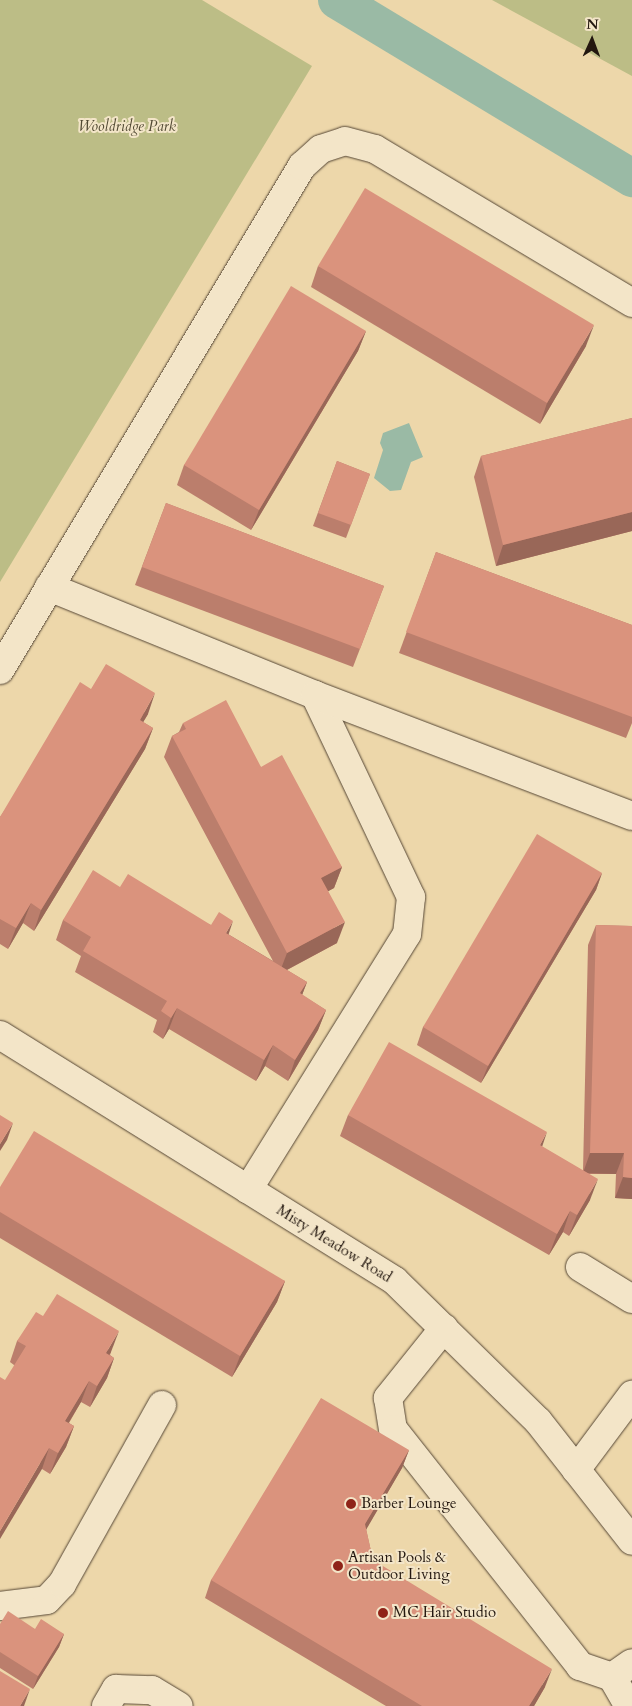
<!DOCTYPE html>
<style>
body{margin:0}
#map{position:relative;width:632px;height:1706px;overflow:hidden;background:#edd7aa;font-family:Cardo,serif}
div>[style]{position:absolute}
.green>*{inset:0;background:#bcbd86}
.water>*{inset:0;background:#9abaa5}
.canal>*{height:38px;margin:-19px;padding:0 19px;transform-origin:19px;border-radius:19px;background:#9abaa5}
.roads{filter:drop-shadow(0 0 1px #564736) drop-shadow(0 0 1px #564736)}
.minor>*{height:28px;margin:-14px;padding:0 14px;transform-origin:14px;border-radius:14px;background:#f3e5c8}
.wall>*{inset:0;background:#bb7e6c}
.shaded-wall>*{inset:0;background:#996758}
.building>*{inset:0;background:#da937d}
.dots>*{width:14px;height:14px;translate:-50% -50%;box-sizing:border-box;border:2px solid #f3e5c8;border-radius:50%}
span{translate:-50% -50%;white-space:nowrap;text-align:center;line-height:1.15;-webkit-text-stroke:4px #f3e5c8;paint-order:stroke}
.park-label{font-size:15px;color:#514933;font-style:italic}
.street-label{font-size:15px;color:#23170f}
.poi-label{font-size:15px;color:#23170f}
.left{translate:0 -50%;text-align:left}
.north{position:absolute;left:567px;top:15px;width:50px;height:50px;-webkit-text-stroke:4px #f3e5c8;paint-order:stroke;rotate:2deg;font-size:14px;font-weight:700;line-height:20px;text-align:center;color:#23170f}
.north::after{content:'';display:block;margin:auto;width:18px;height:22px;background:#23170f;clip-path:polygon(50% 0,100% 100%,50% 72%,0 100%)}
</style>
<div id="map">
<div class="green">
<div style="clip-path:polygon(0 0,202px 0,312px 66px,0 582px)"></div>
<div style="clip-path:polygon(492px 0,632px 0,632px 76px)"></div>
</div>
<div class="water">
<div style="clip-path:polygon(409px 423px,423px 457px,411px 462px,401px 490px,390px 491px,374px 478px,383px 450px,380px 443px,383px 433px)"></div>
</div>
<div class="canal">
<div style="left:337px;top:0;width:345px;rotate:31.1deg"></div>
</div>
<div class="roads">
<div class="minor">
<div style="left:49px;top:587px;width:287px;rotate:22.1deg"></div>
<div style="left:315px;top:695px;width:224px;rotate:64.6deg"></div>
<div style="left:411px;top:897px;width:37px;rotate:96deg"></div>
<div style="left:407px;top:934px;width:301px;rotate:121.9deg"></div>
<div style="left:0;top:670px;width:588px;rotate:-59.07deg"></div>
<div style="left:302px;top:166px;width:25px;rotate:-42deg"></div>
<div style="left:321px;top:149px;width:25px;rotate:-18deg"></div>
<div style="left:345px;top:141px;width:31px;rotate:15deg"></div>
<div style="left:375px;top:149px;width:300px;rotate:30.9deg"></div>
<div style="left:315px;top:695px;width:339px;rotate:20.9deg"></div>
<div style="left:0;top:1035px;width:465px;rotate:31.9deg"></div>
<div style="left:395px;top:1281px;width:200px;rotate:44.4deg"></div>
<div style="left:538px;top:1421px;width:152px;rotate:51.9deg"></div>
<div style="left:580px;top:1267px;width:61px;rotate:31.6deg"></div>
<div style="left:444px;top:1328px;width:90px;rotate:128.7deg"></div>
<div style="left:388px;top:1398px;width:31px;rotate:81deg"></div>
<div style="left:393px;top:1429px;width:302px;rotate:51.7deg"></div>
<div style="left:580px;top:1666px;width:34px;rotate:19deg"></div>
<div style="left:612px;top:1677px;width:24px;rotate:-35deg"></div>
<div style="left:576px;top:1470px;width:94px;rotate:-53.3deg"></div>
<div style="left:0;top:1606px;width:47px;rotate:-7.3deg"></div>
<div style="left:47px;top:1600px;width:22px;rotate:-47deg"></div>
<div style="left:62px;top:1584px;width:205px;rotate:-60.8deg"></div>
<div style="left:612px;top:1677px;width:34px;rotate:60deg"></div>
<div style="left:106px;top:1706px;width:20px;rotate:-60deg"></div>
<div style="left:116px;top:1689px;width:36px;rotate:2deg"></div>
<div style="left:152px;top:1690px;width:31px;rotate:31deg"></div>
</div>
</div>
<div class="wall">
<div style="clip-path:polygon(318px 266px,586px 346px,540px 424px,311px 287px)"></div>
<div style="clip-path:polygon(366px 331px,358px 351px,251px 530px,177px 485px,184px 465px)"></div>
<div style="clip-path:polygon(632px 418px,632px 531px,496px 566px,474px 477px,481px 456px)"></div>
<div style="clip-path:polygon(337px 461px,370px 474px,346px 538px,313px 526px)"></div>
<div style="clip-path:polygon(166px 503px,384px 586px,353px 667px,135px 585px)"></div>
<div style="clip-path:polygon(436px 552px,632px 625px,632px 723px,626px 738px,399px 653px)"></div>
<div style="clip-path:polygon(91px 689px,148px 714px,143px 722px,153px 728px,145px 749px,34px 931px,23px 923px,8px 949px,0 944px,0 817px)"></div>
<div style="clip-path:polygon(183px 723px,261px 767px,342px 867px,334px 888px,328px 891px,337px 943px,287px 970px,307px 982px,302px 995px,326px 1010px,318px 1030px,288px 1081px,265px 1066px,256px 1081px,169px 1029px,163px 1039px,153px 1032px,157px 1020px,75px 972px,81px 956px,56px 940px,63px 920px,120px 887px,211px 925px,228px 934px,273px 961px,164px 757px,172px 736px,179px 732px)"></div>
<div style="clip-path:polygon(602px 873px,596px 890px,481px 1083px,417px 1045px,423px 1027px)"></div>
<div style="clip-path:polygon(596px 925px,632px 926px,632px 1199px,615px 1198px,616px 1174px,588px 1174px,590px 1200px,569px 1236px,563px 1232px,549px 1255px,340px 1136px,348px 1115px,542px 1147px,583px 1171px,588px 945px)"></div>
<div style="clip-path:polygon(0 1187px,285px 1281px,277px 1302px,232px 1377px,0 1238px)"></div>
<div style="clip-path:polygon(43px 1316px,111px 1352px,110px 1355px,114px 1358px,107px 1378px,90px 1407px,81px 1402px,69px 1423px,74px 1426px,66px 1447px,50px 1474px,42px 1469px,14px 1365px,10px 1362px,17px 1341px)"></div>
<div style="clip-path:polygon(409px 1450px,402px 1468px,366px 1529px,373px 1560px,545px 1687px,534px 1706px,386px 1706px,205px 1598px,211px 1580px)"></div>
<div style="clip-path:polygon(0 1624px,35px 1629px,64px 1634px,59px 1647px,33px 1689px,0 1668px)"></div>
</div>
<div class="shaded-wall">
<div style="clip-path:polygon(594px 325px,586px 346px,540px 424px,547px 403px)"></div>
<div style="clip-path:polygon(366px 331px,358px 351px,251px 530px,259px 510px)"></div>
<div style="clip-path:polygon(632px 512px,632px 531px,496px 566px,503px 545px)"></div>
<div style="clip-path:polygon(155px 693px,148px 714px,132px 741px,140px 720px)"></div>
<div style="clip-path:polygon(153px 728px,145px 749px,34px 931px,41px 910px)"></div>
<div style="clip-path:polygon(342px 867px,334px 888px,314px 899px,321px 878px)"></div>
<div style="clip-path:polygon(602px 873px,596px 890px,481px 1083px,488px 1066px)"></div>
<div style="clip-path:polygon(31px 903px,23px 923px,8px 949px,16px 928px)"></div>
<div style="clip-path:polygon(233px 921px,226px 942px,226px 933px)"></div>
<div style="clip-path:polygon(345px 922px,337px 943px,279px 974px,287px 953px)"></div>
<div style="clip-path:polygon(307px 982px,299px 1003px,300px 993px)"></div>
<div style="clip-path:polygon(177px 1008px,169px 1029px,163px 1039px,171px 1018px)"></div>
<div style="clip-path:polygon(326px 1010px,318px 1030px,288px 1081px,295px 1060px)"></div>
<div style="clip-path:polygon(273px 1045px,265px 1066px,256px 1081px,264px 1060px)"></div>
<div style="clip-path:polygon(13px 1123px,7px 1140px,0 1151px,0 1144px)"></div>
<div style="clip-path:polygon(547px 1132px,540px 1153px,540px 1145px)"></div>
<div style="clip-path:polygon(590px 1153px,624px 1153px,616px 1174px,583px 1173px)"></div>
<div style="clip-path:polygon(623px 1177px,632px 1178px,632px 1199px,615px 1198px)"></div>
<div style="clip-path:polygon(598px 1179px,590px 1200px,569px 1236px,577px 1215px)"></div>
<div style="clip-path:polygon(570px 1211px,563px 1232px,549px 1255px,557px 1234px)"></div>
<div style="clip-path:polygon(285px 1281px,277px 1302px,232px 1377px,240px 1356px)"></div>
<div style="clip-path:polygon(119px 1331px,111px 1352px,98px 1373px,106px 1353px)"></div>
<div style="clip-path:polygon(114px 1358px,107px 1378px,90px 1407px,97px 1386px)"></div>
<div style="clip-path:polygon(89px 1381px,81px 1402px,57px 1442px,65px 1421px)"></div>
<div style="clip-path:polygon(74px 1426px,66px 1447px,50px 1474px,58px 1453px)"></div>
<div style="clip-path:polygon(49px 1448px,42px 1469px,0 1539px,0 1531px)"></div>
<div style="clip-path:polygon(409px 1450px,402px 1468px,359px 1542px,365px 1524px)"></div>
<div style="clip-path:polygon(64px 1634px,59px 1647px,33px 1689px,38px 1676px)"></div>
<div style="clip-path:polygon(552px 1669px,545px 1687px,534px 1706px,529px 1706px)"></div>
<div style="clip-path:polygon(30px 1689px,24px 1706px,20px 1706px)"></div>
</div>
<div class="building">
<div style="clip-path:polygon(365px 188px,594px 325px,547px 403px,318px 266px)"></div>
<div style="clip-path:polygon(291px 286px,366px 331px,259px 510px,184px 465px)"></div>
<div style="clip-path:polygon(632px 418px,632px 512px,503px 545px,481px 456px)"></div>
<div style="clip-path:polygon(337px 461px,370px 474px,351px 525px,318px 513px)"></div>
<div style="clip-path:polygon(166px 503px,384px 586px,360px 649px,142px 567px)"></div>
<div style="clip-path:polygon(436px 552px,632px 625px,632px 717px,406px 632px)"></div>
<div style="clip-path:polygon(106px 664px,155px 693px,140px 720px,153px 728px,41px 910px,31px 903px,16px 928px,0 919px,0 817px,80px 682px,91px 689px)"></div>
<div style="clip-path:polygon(226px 700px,261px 767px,282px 755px,342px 867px,321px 878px,345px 922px,287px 953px,172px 736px,186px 729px,183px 723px)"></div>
<div style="clip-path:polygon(537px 834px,602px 873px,488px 1066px,423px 1027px)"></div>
<div style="clip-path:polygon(93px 870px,120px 887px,128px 874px,211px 925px,219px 912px,233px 921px,226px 933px,307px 982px,300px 993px,326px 1010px,295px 1060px,273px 1045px,264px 1060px,177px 1008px,171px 1018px,161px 1011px,167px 1001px,83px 951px,91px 937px,63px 920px)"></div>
<div style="clip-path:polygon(596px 925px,632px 926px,632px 1178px,623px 1177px,624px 1153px,590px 1153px)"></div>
<div style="clip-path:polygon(389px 1042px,547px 1132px,540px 1145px,598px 1179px,577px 1215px,570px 1211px,557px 1234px,348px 1115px)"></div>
<div style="clip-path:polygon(0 1115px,13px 1123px,0 1144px)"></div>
<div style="clip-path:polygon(34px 1131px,285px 1281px,240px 1356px,0 1212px,0 1187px)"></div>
<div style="clip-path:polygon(57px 1294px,119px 1331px,106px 1353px,114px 1358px,97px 1386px,89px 1381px,65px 1421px,74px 1426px,58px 1453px,49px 1448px,0 1531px,0 1377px,5px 1380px,26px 1346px,17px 1341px,36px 1312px,43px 1316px)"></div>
<div style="clip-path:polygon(321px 1398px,409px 1450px,365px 1524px,373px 1560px,552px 1669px,529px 1706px,422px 1706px,211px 1580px)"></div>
<div style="clip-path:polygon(8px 1611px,35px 1629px,41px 1619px,64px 1634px,38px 1676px,0 1652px,0 1624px)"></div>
<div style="clip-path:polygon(0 1671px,30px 1689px,20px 1706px,0 1706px)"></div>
</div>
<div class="dots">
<div style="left:351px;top:1504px;background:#8f2418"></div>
<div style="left:338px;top:1566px;background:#8f2418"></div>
<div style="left:383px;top:1613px;background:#8f2418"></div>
</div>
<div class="park-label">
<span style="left:127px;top:127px">Wooldridge Park</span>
</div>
<div class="street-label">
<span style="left:334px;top:1244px;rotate:32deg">Misty Meadow Road</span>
</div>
<div class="poi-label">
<span class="left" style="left:361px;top:1504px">Barber Lounge</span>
<span class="left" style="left:348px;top:1566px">Artisan Pools &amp;<br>Outdoor Living</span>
<span class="left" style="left:393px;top:1613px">MC Hair Studio</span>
</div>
<div class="north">N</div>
</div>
